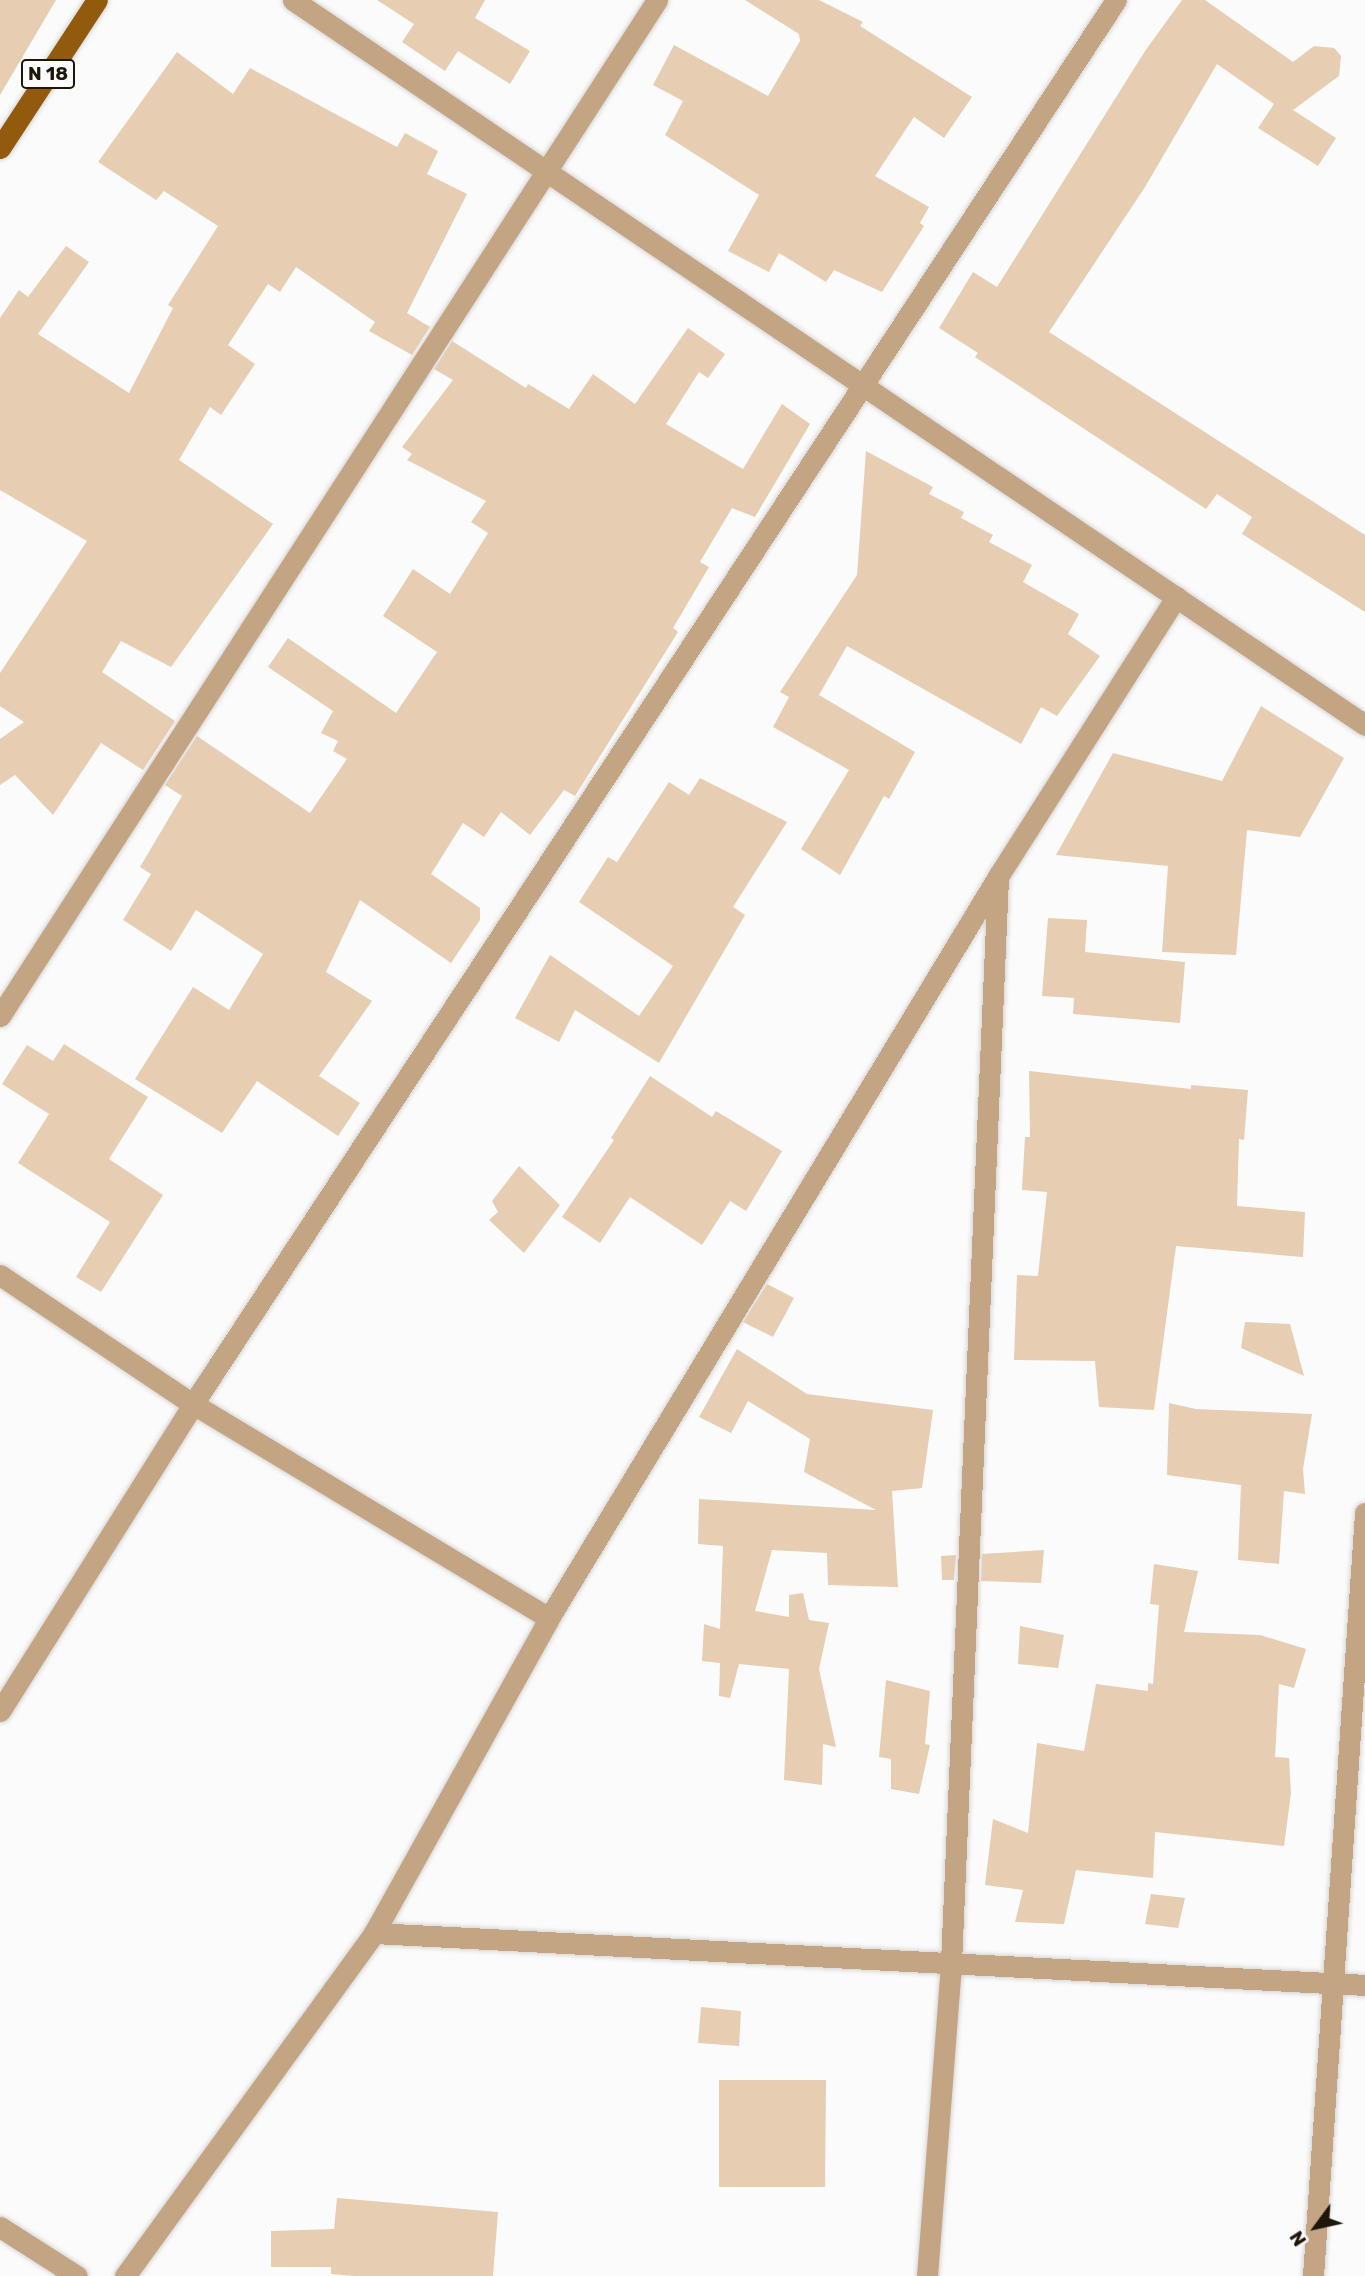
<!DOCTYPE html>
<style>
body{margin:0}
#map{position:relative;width:1365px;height:2276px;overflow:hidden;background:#fbfbfb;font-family:Rubik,sans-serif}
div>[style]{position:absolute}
.building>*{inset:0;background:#e7cdb1}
.roads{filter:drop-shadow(0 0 2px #d8d6d5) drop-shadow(0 0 2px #d8d6d5)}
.minor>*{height:21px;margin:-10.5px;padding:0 10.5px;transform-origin:10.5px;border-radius:10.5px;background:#c3a483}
.major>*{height:21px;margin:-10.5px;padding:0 10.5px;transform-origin:10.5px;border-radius:10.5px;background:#915a0c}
span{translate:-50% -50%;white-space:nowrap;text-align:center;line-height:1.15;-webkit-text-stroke:7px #fbfbfb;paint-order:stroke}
.shield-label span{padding:2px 5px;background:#fbfbfb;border:2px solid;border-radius:5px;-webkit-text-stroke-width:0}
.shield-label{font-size:19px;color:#1e150b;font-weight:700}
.north{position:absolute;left:1281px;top:2192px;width:70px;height:70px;-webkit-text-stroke:5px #fbfbfb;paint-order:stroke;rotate:237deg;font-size:19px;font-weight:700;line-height:28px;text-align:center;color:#1e150b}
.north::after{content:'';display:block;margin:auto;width:24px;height:32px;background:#1e150b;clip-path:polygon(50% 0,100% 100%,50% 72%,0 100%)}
</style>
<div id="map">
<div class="building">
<div style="clip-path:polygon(0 0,56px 0,0 95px)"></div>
<div style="clip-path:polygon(377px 0,485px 0,475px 18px,530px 51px,510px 84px,458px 51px,445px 71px,402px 42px,414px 24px)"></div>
<div style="clip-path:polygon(745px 0,819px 0,863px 22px,860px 26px,972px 97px,944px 138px,914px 117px,875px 176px,929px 207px,920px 223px,924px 226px,882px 292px,834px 270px,826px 282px,779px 253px,769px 272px,728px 251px,759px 195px,665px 135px,683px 101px,653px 85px,674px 45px,768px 96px,800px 41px,799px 34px)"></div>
<div style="clip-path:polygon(1182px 0,1205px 0,1293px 62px,1314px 46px,1334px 48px,1341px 56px,1339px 76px,1293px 110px,1336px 138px,1318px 166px,1258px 128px,1274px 104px,1217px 64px,1145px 187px,1049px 332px,1365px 535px,1365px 612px,1242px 534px,1252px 517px,1217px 494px,1206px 509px,975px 357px,978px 353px,939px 328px,973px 272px,997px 287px,1145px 51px)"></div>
<div style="clip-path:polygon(177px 52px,233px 94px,250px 68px,397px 147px,405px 133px,438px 151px,427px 174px,467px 194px,407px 313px,430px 327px,412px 355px,369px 331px,375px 322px,296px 267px,280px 292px,268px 284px,228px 345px,255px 364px,221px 415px,210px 407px,179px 460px,273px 524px,171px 667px,121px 641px,102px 672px,175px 721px,143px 770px,101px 743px,53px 815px,15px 775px,0 785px,0 739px,24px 722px,0 706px,0 673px,87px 541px,0 490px,0 318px,19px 290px,28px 297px,66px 246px,89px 262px,38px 334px,129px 393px,173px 308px,168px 305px,218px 226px,164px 191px,156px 200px,98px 162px)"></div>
<div style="clip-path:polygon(688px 328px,725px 354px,708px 378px,699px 372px,666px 424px,743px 469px,782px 404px,810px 424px,755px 517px,732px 508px,700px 562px,709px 567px,673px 628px,678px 632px,575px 796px,564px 790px,530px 835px,501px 812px,484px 837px,463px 823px,431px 874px,480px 908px,480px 920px,451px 963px,360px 900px,326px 972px,372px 1001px,319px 1076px,360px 1103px,338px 1136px,257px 1081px,222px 1133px,135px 1079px,193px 987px,229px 1010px,263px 954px,196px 910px,171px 951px,123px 920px,151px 874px,140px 867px,182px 796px,165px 785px,197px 736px,310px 813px,347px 759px,333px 751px,338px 741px,321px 733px,333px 711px,268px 667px,288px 638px,396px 713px,437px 652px,383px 616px,413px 569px,450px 594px,488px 533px,471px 522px,486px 501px,407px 460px,412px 454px,402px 447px,453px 380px,434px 369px,452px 341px,526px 388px,528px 384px,569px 409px,593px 374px,635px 404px)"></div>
<div style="clip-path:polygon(866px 451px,933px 487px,929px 494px,964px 512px,961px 518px,993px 535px,989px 542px,1032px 565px,1023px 582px,1079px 614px,1068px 634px,1100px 656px,1057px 716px,1041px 707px,1021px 744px,847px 646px,819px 695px,915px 752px,889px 799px,884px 796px,840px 875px,801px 849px,849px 770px,773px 727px,789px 697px,780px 692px,857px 575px)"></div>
<div style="clip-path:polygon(1261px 706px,1344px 758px,1300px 837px,1247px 830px,1236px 955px,1162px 952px,1168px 866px,1056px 855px,1113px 753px,1222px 781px)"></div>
<div style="clip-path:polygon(700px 778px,787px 822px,733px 907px,745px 915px,659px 1063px,575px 1010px,559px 1042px,515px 1018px,550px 955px,639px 1016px,673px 966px,579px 902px,608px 857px,617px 862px,669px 782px,689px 795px)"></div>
<div style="clip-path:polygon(1048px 918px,1087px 920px,1085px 952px,1185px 962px,1180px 1023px,1073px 1014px,1074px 998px,1042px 996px)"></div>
<div style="clip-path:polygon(64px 1044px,148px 1097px,109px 1159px,163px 1195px,101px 1292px,76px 1277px,110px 1222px,18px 1163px,49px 1114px,2px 1084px,27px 1045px,53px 1061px)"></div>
<div style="clip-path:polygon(1029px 1071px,1191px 1089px,1191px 1085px,1248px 1090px,1244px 1140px,1239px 1139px,1237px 1206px,1305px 1212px,1303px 1257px,1176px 1246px,1154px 1410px,1099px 1407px,1095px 1361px,1014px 1360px,1017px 1275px,1038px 1276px,1047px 1192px,1022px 1190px,1025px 1137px,1030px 1137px)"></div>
<div style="clip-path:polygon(650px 1076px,712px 1117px,716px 1111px,782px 1151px,746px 1211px,730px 1201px,702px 1245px,630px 1197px,600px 1243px,562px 1217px,614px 1140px,611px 1138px)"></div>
<div style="clip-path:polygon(519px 1166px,560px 1205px,524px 1253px,489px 1220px,498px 1212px,492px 1201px)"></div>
<div style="clip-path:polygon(767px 1284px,794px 1298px,773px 1337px,743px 1322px)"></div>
<div style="clip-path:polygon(1245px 1322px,1290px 1324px,1304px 1376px,1241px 1348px)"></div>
<div style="clip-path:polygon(737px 1349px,807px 1394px,933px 1410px,922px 1488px,892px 1491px,898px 1587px,828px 1585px,827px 1553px,772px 1550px,755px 1611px,789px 1617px,789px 1595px,803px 1593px,809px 1620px,829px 1623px,819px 1669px,836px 1747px,823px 1744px,822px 1785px,784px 1780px,789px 1669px,739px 1664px,730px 1698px,719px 1696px,720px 1663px,702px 1661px,704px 1624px,720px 1629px,723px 1546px,698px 1544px,699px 1499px,876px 1510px,804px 1472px,810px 1439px,748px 1401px,731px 1433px,699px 1417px)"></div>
<div style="clip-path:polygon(1169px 1403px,1196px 1409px,1312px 1414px,1303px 1469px,1305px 1494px,1284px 1491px,1279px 1564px,1238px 1560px,1241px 1485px,1167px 1475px)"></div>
<div style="clip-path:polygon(1044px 1550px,1041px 1583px,981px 1581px,982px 1554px)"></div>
<div style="clip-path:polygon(956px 1555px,954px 1580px,942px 1580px,941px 1556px)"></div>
<div style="clip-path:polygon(1154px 1564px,1198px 1571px,1184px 1632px,1260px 1635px,1306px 1649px,1294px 1688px,1279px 1684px,1275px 1757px,1289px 1758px,1291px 1793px,1284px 1846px,1155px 1832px,1153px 1878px,1076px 1870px,1064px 1924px,1015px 1922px,1023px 1890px,985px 1885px,993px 1819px,1028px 1833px,1037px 1743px,1084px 1751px,1096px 1684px,1148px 1691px,1148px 1683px,1153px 1684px,1159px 1605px,1150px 1604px)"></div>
<div style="clip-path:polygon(1020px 1626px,1064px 1635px,1058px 1668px,1018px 1664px)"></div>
<div style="clip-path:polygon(886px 1680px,930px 1691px,925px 1744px,930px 1745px,919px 1794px,891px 1789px,891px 1759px,879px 1757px)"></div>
<div style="clip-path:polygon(1151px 1894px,1185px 1898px,1178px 1928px,1145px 1924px)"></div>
<div style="clip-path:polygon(701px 2007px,741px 2011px,739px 2046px,698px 2043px)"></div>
<div style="clip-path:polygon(719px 2080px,826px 2080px,825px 2187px,719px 2187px)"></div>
<div style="clip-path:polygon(337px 2198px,498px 2212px,493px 2276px,354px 2276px,331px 2274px,331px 2267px,271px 2267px,271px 2231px,334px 2229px)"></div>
</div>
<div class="roads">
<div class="minor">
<div style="left:293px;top:0;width:1294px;rotate:34.07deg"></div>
<div style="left:0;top:1016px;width:1210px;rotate:-57.11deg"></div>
<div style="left:0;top:1275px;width:232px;rotate:33.8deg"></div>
<div style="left:193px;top:1404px;width:415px;rotate:31deg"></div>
<div style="left:0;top:1711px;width:363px;rotate:-57.8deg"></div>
<div style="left:193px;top:1404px;width:1680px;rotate:-56.68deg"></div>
<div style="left:374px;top:1933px;width:992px;rotate:3deg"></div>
<div style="left:0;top:2227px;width:91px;rotate:32.5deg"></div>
<div style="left:125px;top:2276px;width:424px;rotate:-54deg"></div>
<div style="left:374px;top:1933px;width:360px;rotate:-60.9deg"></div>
<div style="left:549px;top:1618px;width:869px;rotate:-58.8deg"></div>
<div style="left:999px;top:875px;width:330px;rotate:-57.5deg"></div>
<div style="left:927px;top:2276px;width:314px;rotate:-85.6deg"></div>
<div style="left:951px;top:1963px;width:1084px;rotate:-87.52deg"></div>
<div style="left:1313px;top:2276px;width:765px;rotate:-86.1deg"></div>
</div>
<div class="major">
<div style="left:0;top:148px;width:177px;rotate:-56.8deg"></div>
</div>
</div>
<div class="shield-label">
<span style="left:48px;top:74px">N 18</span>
</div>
<div class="north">N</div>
</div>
